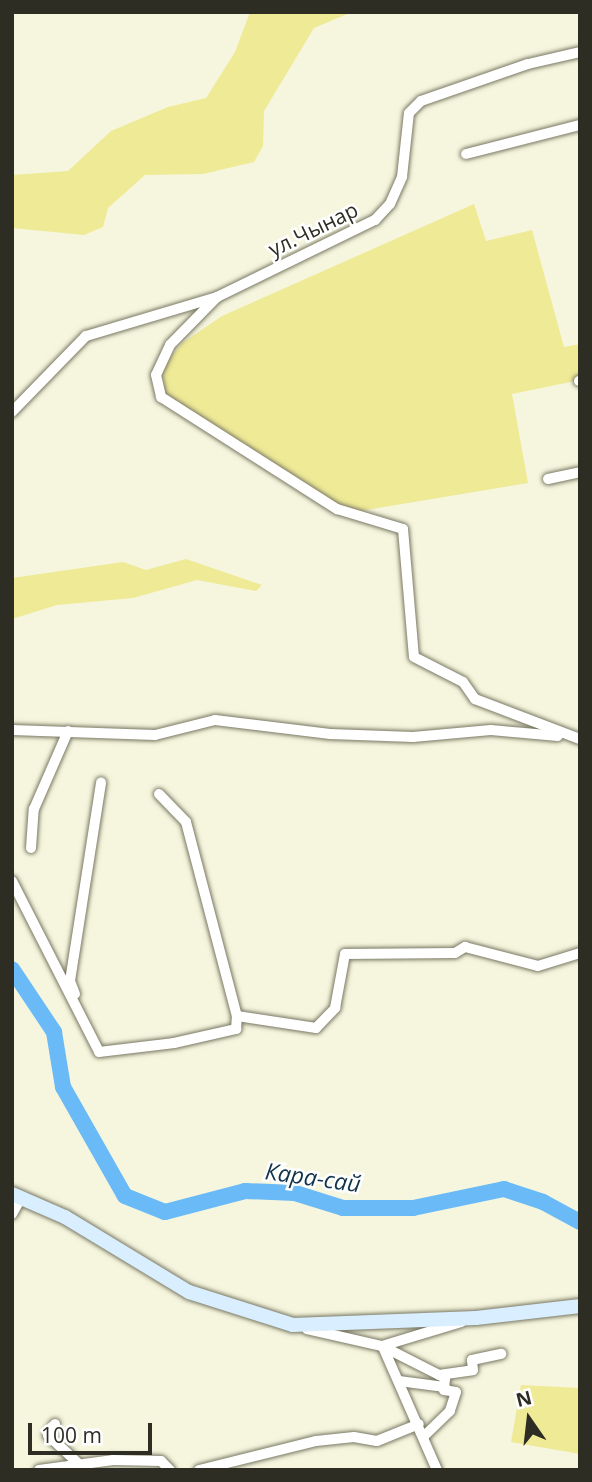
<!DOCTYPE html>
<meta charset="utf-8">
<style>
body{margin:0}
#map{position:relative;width:592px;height:1482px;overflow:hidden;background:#f6f6de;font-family:"Open Sans",sans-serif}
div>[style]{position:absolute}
.green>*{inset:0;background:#efea96}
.river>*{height:16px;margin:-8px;padding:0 8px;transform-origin:8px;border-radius:8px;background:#69baf6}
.roads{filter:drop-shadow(0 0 2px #797864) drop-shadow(0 0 2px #797864)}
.minor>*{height:10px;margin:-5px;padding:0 5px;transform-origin:5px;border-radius:5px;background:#fff}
.secondary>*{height:14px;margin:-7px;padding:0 7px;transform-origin:7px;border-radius:7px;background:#d9eeff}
span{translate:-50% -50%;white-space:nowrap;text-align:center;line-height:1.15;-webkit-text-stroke:5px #fff;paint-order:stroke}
.street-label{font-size:21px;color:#2d2d24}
.water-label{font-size:23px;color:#11334c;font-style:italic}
.frame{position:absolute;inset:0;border:14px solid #2d2d24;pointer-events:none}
.north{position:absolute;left:494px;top:1384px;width:70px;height:70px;-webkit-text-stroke:5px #fff;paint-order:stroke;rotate:346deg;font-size:19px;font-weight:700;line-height:28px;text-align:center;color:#2d2d24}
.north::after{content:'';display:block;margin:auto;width:24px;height:32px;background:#2d2d24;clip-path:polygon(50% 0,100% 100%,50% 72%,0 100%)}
.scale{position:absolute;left:28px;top:1423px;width:124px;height:32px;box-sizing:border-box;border:4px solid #2d2d24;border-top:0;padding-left:9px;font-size:21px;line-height:24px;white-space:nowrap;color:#2d2d24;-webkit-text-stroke:5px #fff;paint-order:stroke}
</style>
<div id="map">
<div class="green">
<div style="clip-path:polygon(250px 12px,352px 12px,314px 28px,264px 111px,263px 146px,254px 162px,203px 174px,145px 175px,108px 208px,103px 227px,84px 235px,12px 228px,12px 175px,68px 171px,111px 131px,168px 107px,206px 98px,235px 52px)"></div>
<div style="clip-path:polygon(474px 204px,486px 241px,532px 230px,564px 347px,580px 344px,580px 380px,512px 394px,528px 483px,348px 513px,250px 454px,165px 393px,163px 367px,182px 343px,222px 316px)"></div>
<div style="clip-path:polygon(186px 559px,262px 585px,256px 591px,197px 580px,133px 598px,57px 605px,12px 619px,12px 578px,123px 562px,146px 570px)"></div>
<div style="clip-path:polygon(521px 1385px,580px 1388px,580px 1454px,511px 1442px)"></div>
</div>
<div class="river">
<div style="left:12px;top:969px;width:76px;rotate:56.3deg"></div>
<div style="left:54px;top:1032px;width:56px;rotate:80.7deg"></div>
<div style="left:63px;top:1087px;width:125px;rotate:60.4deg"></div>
<div style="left:125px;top:1196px;width:43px;rotate:21.8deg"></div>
<div style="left:165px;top:1212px;width:83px;rotate:-14.7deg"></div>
<div style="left:245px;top:1191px;width:50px;rotate:2.3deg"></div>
<div style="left:295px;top:1193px;width:50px;rotate:17.4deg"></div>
<div style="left:343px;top:1208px;width:70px"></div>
<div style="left:413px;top:1208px;width:93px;rotate:-11.8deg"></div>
<div style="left:504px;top:1189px;width:41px;rotate:18.4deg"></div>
<div style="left:543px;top:1202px;width:42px;rotate:28.4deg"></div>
</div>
<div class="roads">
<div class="minor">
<div style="left:466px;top:154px;width:118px;rotate:-14.3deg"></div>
<div style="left:217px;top:297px;width:67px;rotate:134.4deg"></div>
<div style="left:170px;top:345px;width:33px;rotate:115deg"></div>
<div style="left:156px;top:375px;width:23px;rotate:77deg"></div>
<div style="left:161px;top:397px;width:209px;rotate:32.5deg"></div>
<div style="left:337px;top:509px;width:69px;rotate:16.9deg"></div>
<div style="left:403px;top:529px;width:128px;rotate:85.1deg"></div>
<div style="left:414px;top:657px;width:55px;rotate:27deg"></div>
<div style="left:463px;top:682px;width:21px;rotate:55deg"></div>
<div style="left:475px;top:699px;width:112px;rotate:20.9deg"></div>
<div style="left:579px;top:381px;width:1px"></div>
<div style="left:12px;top:412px;width:106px;rotate:-45.8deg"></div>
<div style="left:86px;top:336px;width:137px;rotate:-16.6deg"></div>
<div style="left:217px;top:297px;width:176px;rotate:-26deg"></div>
<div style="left:375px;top:220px;width:22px;rotate:-47deg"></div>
<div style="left:390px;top:204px;width:30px;rotate:-66deg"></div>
<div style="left:402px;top:177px;width:64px;rotate:-83.8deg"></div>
<div style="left:409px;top:113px;width:17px;rotate:-45deg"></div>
<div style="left:421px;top:101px;width:113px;rotate:-19.1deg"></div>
<div style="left:528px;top:64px;width:53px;rotate:-13deg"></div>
<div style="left:548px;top:479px;width:33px;rotate:-12deg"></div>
<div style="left:12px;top:730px;width:143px;rotate:2deg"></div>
<div style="left:155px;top:735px;width:62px;rotate:-14deg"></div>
<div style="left:215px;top:720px;width:116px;rotate:6.9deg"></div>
<div style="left:330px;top:734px;width:83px;rotate:2.1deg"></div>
<div style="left:413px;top:737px;width:78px;rotate:-5.1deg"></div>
<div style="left:491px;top:730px;width:67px;rotate:5.1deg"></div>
<div style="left:159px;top:794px;width:39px;rotate:46deg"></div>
<div style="left:186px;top:822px;width:201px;rotate:75.3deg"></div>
<div style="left:237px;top:1016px;width:80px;rotate:8.6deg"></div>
<div style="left:316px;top:1028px;width:28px;rotate:-46deg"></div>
<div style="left:335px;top:1008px;width:55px;rotate:-79.5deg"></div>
<div style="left:345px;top:954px;width:110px;rotate:-0.5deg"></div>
<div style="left:455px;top:953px;width:12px;rotate:-31deg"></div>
<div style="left:465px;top:947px;width:75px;rotate:14.6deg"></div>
<div style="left:538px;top:966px;width:44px;rotate:-17.2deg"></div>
<div style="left:31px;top:848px;width:39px;rotate:-86deg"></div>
<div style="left:34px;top:809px;width:85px;rotate:-66.4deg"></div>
<div style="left:12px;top:881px;width:192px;rotate:63deg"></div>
<div style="left:99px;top:1052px;width:76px;rotate:-6.8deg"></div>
<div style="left:174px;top:1043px;width:64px;rotate:-12.7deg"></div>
<div style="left:236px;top:1029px;width:13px;rotate:-86deg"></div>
<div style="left:75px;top:994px;width:14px;rotate:-111deg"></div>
<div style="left:70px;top:981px;width:201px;rotate:-81.1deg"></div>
<div style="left:12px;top:1214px;width:18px;rotate:-61deg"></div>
<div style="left:307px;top:1329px;width:77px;rotate:12.8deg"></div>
<div style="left:382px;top:1346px;width:83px;rotate:-16.9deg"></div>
<div style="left:382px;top:1346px;width:71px;rotate:26.9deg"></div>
<div style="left:445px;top:1378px;width:12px;rotate:95deg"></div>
<div style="left:444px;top:1390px;width:12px;rotate:9deg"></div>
<div style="left:456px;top:1392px;width:20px;rotate:108deg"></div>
<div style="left:450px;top:1411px;width:36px;rotate:136deg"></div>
<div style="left:383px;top:1347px;width:134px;rotate:66.3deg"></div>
<div style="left:439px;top:1375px;width:34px;rotate:-8deg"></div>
<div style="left:473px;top:1370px;width:10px;rotate:-96deg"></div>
<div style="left:472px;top:1360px;width:30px;rotate:-12deg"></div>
<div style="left:399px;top:1381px;width:46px;rotate:7.4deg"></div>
<div style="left:55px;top:1424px;width:13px;rotate:122deg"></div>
<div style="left:48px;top:1435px;width:44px;rotate:43.2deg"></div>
<div style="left:39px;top:1470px;width:75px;rotate:-7.7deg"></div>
<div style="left:113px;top:1460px;width:48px;rotate:1.2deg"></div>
<div style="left:161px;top:1461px;width:13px;rotate:45deg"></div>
<div style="left:199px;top:1470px;width:121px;rotate:-13.9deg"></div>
<div style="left:316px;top:1441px;width:38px;rotate:-6deg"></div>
<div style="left:354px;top:1437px;width:23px;rotate:10deg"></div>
<div style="left:377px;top:1441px;width:45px;rotate:-22deg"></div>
</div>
<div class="secondary">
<div style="left:12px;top:1194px;width:58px;rotate:23.5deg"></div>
<div style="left:65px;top:1217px;width:145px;rotate:31.2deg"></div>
<div style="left:189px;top:1292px;width:109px;rotate:17.6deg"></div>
<div style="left:293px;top:1325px;width:183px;rotate:-2.2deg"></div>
<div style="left:476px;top:1318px;width:105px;rotate:-6.6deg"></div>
</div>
</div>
<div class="street-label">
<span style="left:313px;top:229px;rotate:-26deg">ул.Чынар</span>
</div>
<div class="water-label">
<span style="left:313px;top:1177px;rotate:8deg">Кара-сай</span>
</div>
<div class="frame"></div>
<div class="north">N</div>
<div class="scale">100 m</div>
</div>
